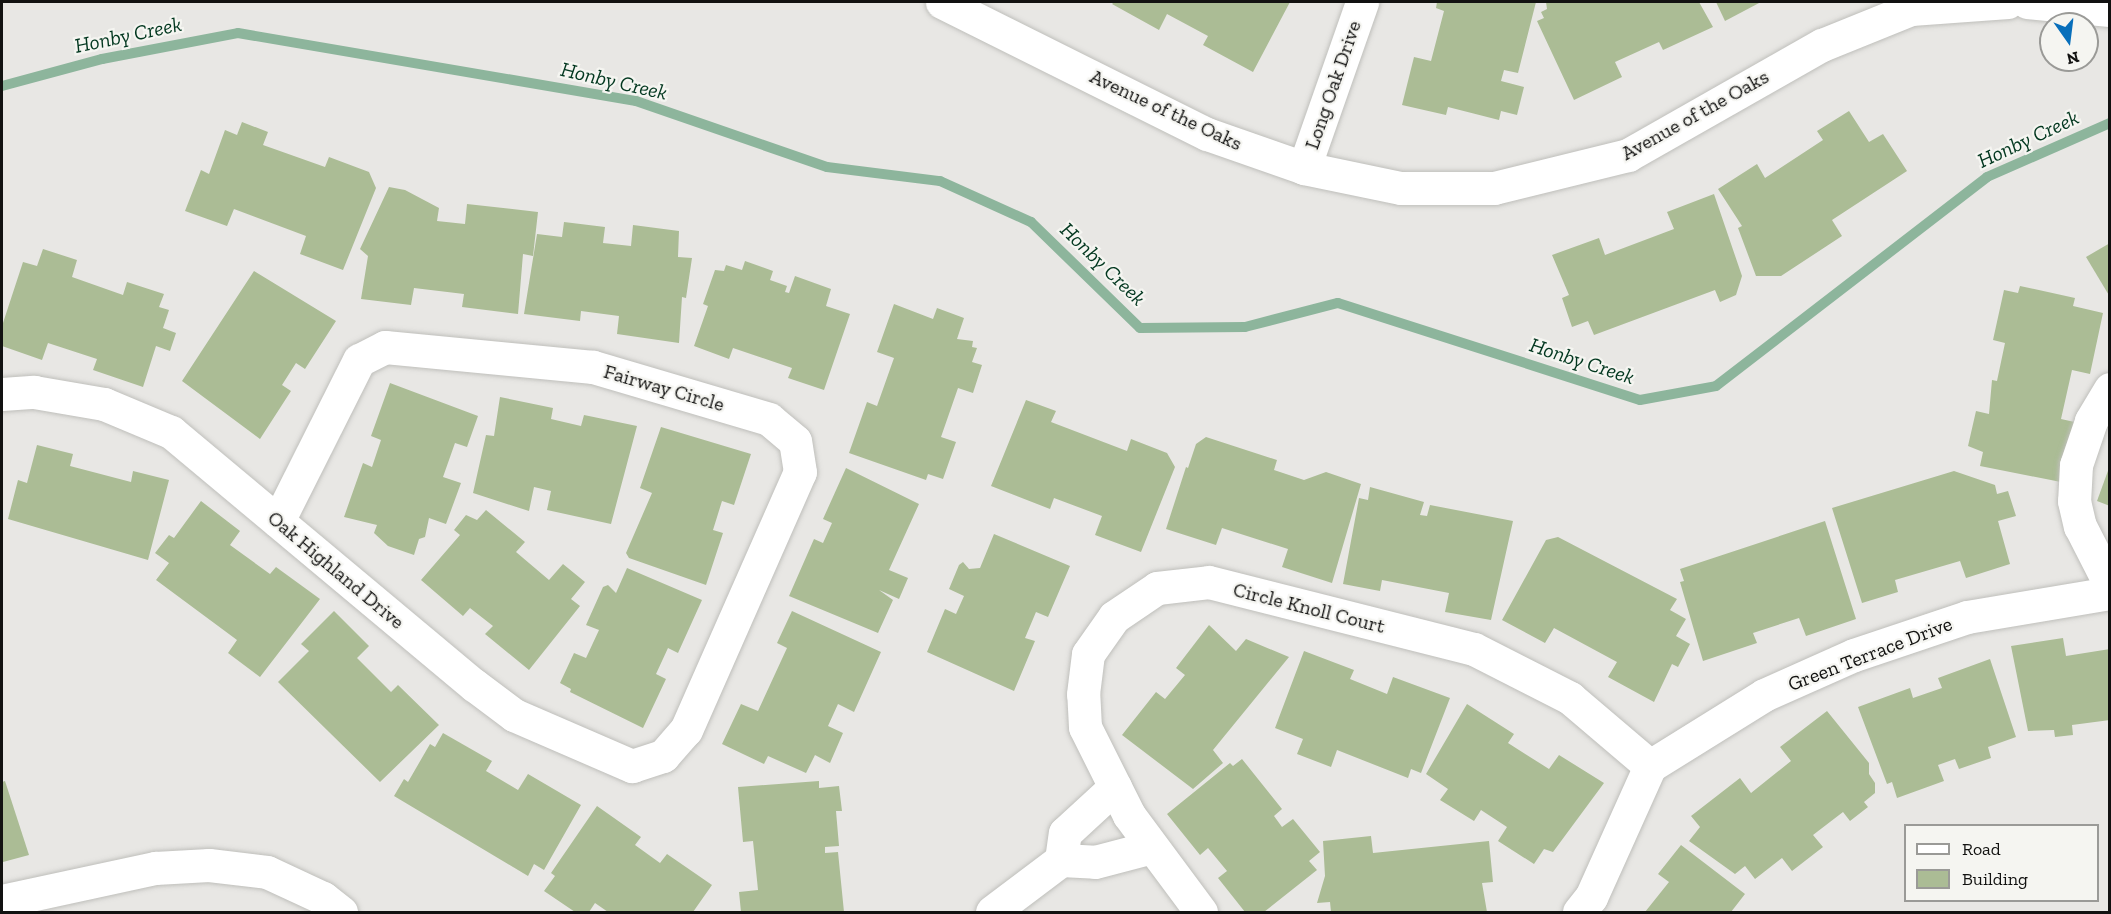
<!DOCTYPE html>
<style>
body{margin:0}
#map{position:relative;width:2111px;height:914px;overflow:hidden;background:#e8e7e4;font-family:"Zilla Slab",serif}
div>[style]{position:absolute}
.stream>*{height:10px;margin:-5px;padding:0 5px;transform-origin:5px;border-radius:5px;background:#8db59c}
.building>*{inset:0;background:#abbc95}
.roads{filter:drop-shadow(0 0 2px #bfbfbb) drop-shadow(0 0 2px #bfbfbb)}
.minor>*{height:33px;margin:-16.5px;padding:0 16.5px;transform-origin:16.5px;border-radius:16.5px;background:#fff}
span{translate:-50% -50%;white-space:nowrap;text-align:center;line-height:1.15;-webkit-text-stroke:4.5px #f5f5f1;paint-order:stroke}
.street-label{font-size:20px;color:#121211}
.water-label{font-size:21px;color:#02371f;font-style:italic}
.frame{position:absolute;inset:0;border:3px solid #121211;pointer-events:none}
.legend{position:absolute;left:1904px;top:824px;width:195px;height:78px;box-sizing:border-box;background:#f5f5f1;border:2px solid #9a9a97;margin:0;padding:8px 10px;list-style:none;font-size:18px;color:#121211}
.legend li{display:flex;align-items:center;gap:12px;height:30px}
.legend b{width:30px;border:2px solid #9a9a97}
.north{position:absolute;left:2039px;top:12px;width:60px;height:60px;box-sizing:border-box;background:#f5f5f1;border:2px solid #9a9a97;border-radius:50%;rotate:166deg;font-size:16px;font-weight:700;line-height:24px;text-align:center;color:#121211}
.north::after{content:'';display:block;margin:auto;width:21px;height:27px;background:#086fbb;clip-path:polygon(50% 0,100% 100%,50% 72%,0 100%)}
</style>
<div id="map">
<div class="stream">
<div style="left:2px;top:86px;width:104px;rotate:-15.1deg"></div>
<div style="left:102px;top:59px;width:138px;rotate:-10.8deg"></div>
<div style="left:238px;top:33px;width:404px;rotate:9.7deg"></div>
<div style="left:636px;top:101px;width:202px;rotate:19.1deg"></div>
<div style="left:827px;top:167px;width:114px;rotate:7.1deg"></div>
<div style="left:940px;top:181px;width:100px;rotate:24.3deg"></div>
<div style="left:1031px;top:222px;width:152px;rotate:44.2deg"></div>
<div style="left:1140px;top:328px;width:105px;rotate:-0.5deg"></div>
<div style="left:1245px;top:327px;width:96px;rotate:-14.5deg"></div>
<div style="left:1338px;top:303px;width:317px;rotate:17.8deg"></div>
<div style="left:1640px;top:400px;width:77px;rotate:-10.4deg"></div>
<div style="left:1716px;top:386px;width:342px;rotate:-37.6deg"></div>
<div style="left:1987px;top:177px;width:134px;rotate:-23.7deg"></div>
</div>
<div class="building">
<div style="clip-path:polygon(1114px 2px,1290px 2px,1253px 72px,1203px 45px,1208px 36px,1167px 14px,1159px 30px,1112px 4px)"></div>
<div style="clip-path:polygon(1437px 2px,1536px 2px,1518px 73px,1504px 70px,1501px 81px,1524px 87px,1517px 115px,1501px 111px,1499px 120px,1448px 107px,1446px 115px,1402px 105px,1414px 57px,1431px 61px,1444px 11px,1436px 8px)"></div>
<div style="clip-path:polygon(1546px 2px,1699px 2px,1713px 27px,1663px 50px,1659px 42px,1615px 62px,1622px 77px,1574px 100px,1537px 21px,1544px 18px,1541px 12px,1547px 9px)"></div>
<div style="clip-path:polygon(1716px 2px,1761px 2px,1725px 21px)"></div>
<div style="clip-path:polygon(1849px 111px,1869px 142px,1883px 134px,1907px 171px,1832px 220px,1842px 236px,1781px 276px,1756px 276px,1738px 228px,1742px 226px,1718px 189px,1757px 164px,1765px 178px,1823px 140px,1817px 131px)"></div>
<div style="clip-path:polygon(242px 122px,268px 132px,263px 145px,325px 167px,329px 157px,369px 172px,376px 188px,343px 270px,300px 254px,306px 236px,234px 209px,227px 226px,185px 211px,201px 170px,209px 174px,225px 130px,237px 135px)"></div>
<div style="clip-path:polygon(389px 187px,405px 190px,439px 208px,437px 221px,465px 224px,467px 204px,538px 212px,533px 256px,523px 254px,518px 314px,462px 307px,464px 294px,414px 288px,411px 305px,361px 299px,368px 256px,360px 249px)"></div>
<div style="clip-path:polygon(1714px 194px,1742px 276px,1736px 295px,1720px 302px,1715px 290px,1594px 335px,1588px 321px,1572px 327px,1562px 298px,1569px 295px,1552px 255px,1599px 238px,1605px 255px,1674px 229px,1667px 212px)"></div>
<div style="clip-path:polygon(564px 222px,605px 227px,603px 243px,631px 246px,633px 225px,679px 231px,678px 257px,692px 258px,686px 298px,682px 297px,679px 343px,617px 334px,619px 316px,581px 311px,580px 321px,524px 314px,537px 234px,562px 237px)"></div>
<div style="clip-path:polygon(2110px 243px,2110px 297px,2086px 257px)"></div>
<div style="clip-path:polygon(43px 249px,77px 260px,72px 277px,123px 295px,127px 282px,164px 294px,159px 307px,169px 310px,163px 328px,176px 333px,170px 351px,156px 346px,143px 387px,93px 370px,97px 359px,48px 343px,42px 360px,2px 346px,2px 326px,23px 262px,37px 266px)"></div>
<div style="clip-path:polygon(745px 261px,773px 271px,770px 280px,787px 286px,785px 292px,789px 293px,795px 276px,831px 289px,826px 306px,850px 314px,824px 390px,788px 378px,792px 368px,733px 348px,729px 359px,694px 346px,708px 306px,703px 304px,715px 270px,724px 271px,726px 265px,742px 270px)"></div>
<div style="clip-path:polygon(254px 271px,336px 321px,305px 369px,296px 363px,282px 385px,291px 391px,260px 439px,182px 381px)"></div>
<div style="clip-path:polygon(2020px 286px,2075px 298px,2073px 306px,2103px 313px,2090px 374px,2072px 370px,2061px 419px,2079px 423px,2066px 483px,1980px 466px,1983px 452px,1968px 446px,1976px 411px,1989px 414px,1992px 380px,1997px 381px,2005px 343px,1993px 340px,2004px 290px,2018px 293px)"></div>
<div style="clip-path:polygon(894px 304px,933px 319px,937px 308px,964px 318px,957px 339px,973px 341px,972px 347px,977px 348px,972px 362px,982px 365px,973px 393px,958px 388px,941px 437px,956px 442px,943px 479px,928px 474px,926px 480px,849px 453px,867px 402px,877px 406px,894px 358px,877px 352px)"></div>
<div style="clip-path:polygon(390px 383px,478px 416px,467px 447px,455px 443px,443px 477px,461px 483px,446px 524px,429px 518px,425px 537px,419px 539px,414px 555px,388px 546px,374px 533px,377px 525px,344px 517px,363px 463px,372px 467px,381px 440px,371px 436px)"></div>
<div style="clip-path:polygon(500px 397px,553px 408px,551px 419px,581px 426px,584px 415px,637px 426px,611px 524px,547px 510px,551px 491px,534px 487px,529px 511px,473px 493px,486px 435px,494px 436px)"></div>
<div style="clip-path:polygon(1026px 400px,1056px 411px,1051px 422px,1127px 451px,1131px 439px,1167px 453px,1175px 467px,1141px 552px,1095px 535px,1102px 516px,1054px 498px,1050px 509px,991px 486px)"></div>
<div style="clip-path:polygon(661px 427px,751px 454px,734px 505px,722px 501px,713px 530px,723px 533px,706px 585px,629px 558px,626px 553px,652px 493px,640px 488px)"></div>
<div style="clip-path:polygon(1206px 437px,1277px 460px,1274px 470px,1304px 480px,1326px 472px,1361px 484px,1332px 583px,1282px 567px,1288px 549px,1222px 528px,1216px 545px,1166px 529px,1186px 467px,1188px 468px,1196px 444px)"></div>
<div style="clip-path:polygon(37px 445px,73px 454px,70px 466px,131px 482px,133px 471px,169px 480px,148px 560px,8px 519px,18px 480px,27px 483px)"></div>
<div style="clip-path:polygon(846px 468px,919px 504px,889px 570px,908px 578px,899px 599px,879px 590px,893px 600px,878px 633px,789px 596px,814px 539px,823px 543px,832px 523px,823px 519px)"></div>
<div style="clip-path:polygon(2109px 468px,2110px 468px,2110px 506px,2097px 501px)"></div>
<div style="clip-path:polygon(1954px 471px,1995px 485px,1997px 494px,2008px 491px,2016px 516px,1998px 521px,2010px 564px,1966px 578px,1960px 561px,1895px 580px,1898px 592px,1862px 603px,1832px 508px)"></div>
<div style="clip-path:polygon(1370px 487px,1424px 502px,1420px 515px,1427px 516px,1430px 505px,1513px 521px,1491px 620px,1445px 612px,1449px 593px,1382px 580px,1380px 591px,1343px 584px,1359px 498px,1368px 500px)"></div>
<div style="clip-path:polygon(201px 501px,240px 531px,230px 545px,270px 574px,276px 567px,320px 599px,260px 677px,228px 653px,237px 640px,156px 580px,169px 563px,155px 553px,169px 535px,174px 538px)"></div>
<div style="clip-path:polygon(486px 510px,525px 542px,516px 552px,549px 580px,563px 564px,585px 582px,571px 599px,580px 606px,529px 670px,485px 634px,493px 626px,470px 608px,463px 616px,421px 580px,460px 535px,454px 530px,466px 515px,477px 520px)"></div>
<div style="clip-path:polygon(1825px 521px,1856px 619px,1806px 636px,1799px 618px,1753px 633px,1757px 643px,1703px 661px,1680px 582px,1684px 581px,1680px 569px)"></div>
<div style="clip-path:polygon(994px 534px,1070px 566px,1048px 617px,1036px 612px,1025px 638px,1035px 641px,1014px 691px,927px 652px,945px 609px,956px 614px,964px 596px,949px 589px,959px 565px,963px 562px,969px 569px,980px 568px)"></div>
<div style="clip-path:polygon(1558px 537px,1677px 599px,1670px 610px,1686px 619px,1676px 636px,1690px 644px,1678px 667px,1672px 664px,1654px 702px,1608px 677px,1617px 662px,1554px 628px,1545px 643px,1502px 620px,1546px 540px)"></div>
<div style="clip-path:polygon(627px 568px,702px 600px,678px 653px,668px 648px,656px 674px,666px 679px,643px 728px,570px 692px,571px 689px,560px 683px,574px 653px,586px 658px,599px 630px,586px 625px,603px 587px,608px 585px,616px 593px)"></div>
<div style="clip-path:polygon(334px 611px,369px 646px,357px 658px,391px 692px,398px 685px,439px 725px,380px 782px,278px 682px,309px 651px,301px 644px)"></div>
<div style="clip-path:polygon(792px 611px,881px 652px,854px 712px,838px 704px,828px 726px,843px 733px,830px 763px,815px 755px,806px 773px,768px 756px,764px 764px,722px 744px,741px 704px,758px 711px,787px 648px,777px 643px)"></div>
<div style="clip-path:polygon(1209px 625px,1236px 651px,1246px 639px,1289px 657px,1213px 750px,1223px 763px,1193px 789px,1122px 735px,1156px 692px,1165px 699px,1185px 675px,1176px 668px)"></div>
<div style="clip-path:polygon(2063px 638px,2066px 656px,2110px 649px,2110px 720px,2072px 725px,2073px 735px,2055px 737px,2054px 730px,2028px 731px,2011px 646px)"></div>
<div style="clip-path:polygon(1304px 651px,1354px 670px,1350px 679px,1387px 694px,1393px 677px,1450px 698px,1421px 773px,1411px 769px,1408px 778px,1337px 750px,1331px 767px,1297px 754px,1303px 739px,1275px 728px)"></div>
<div style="clip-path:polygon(1990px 659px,2016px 737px,1988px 747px,1991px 758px,1959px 769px,1955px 759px,1938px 765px,1944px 781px,1897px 798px,1892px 782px,1887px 784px,1858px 707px,1910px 688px,1913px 698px,1942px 688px,1938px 678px)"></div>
<div style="clip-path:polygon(1467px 704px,1514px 734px,1508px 743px,1549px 769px,1559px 755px,1604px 783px,1553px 852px,1544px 849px,1534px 864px,1498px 841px,1507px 827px,1481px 810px,1474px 821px,1440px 800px,1448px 789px,1426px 774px)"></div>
<div style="clip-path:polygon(1827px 711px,1869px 763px,1869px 774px,1875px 783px,1875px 793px,1864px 802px,1868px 807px,1850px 821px,1843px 812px,1813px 835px,1823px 847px,1792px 871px,1782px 858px,1755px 879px,1745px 866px,1735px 874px,1689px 841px,1700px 827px,1691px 816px,1740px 778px,1751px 793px,1791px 761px,1780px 747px)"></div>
<div style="clip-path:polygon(443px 733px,492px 761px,486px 771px,518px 790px,528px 774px,581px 805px,544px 870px,534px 864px,528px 876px,394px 796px,404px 779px,408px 782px,430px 744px,435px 747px)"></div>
<div style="clip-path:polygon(1242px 759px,1282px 809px,1274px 816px,1282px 827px,1293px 819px,1320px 852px,1309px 861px,1317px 870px,1264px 912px,1245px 912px,1218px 878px,1227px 871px,1208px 848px,1200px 855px,1167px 814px,1230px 763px,1233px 766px)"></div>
<div style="clip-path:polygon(5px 781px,29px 855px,3px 862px,2px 782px)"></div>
<div style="clip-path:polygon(819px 781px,819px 788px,839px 786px,842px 811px,836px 811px,839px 846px,825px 847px,825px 853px,838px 852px,844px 912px,741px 912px,739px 892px,758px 890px,753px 841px,743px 842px,738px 787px)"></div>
<div style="clip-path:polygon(597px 806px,641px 837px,635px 845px,660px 863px,667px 854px,712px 885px,693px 912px,608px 912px,595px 903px,589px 912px,575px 912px,544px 891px,555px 876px,551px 873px)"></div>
<div style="clip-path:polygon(1371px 836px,1373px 853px,1489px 841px,1493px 882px,1482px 883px,1487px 912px,1331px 912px,1330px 902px,1317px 903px,1325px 876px,1323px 841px)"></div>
<div style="clip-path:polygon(1681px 845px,1745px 894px,1731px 912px,1645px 912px,1669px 882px,1658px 874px)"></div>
</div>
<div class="roads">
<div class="minor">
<div style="left:942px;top:2px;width:296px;rotate:26.5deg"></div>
<div style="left:1207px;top:134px;width:103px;rotate:19.3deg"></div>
<div style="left:1304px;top:168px;width:99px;rotate:11.7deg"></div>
<div style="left:1401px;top:188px;width:93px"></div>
<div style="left:1494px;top:188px;width:138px;rotate:-13.8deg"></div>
<div style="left:1628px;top:155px;width:223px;rotate:-29.6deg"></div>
<div style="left:1822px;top:45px;width:96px;rotate:-22deg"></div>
<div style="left:1911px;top:9px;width:97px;rotate:-4.1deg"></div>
<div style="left:2027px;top:2px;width:83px;rotate:5.5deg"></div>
<div style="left:1304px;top:168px;width:176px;rotate:-70.7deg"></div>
<div style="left:2110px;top:389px;width:37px;rotate:121deg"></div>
<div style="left:2091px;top:421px;width:46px;rotate:108.8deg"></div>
<div style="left:2076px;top:465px;width:36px;rotate:93deg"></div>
<div style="left:2074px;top:501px;width:26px;rotate:77deg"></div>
<div style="left:2080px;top:526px;width:66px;rotate:63deg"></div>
<div style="left:2px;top:394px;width:32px;rotate:-4deg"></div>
<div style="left:34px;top:392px;width:71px;rotate:9.7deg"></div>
<div style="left:104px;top:404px;width:73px;rotate:22.7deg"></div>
<div style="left:171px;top:432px;width:395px;rotate:39.9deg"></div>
<div style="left:474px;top:685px;width:50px;rotate:36.9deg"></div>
<div style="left:514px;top:715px;width:129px;rotate:23.4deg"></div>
<div style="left:632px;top:766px;width:33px;rotate:-18deg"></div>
<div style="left:663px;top:756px;width:35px;rotate:-49deg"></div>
<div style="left:686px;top:730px;width:282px;rotate:-66.2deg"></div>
<div style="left:800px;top:472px;width:31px;rotate:-99deg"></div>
<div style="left:795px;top:441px;width:34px;rotate:-140deg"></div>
<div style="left:769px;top:419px;width:184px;rotate:-163.5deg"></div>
<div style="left:593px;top:367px;width:209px;rotate:-174.5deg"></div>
<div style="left:385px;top:347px;width:29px;rotate:153deg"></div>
<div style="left:359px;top:360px;width:180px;rotate:116.7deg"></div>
<div style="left:1650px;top:766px;width:134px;rotate:-31.9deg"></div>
<div style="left:1764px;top:695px;width:98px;rotate:-24deg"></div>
<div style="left:1854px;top:655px;width:119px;rotate:-18.6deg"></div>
<div style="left:1967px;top:617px;width:145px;rotate:-9.5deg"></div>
<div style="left:1061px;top:860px;width:27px;rotate:-82deg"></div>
<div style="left:1065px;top:833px;width:68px;rotate:-42.6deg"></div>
<div style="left:2px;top:901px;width:157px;rotate:-12.2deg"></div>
<div style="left:155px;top:868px;width:54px;rotate:-3.2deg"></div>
<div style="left:209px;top:865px;width:58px;rotate:6.9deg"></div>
<div style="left:267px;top:872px;width:62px;rotate:24.9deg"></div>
<div style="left:323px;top:898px;width:23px;rotate:38deg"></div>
<div style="left:992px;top:912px;width:86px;rotate:-37deg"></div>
<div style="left:1061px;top:860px;width:34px;rotate:3deg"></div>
<div style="left:1095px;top:862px;width:59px;rotate:-14.7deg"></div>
<div style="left:1201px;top:912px;width:121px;rotate:-126.6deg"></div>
<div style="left:1129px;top:815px;width:98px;rotate:-116.6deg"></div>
<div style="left:1085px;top:727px;width:33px;rotate:-93deg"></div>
<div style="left:1083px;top:694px;width:40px;rotate:-82.9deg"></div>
<div style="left:1088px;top:654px;width:45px;rotate:-54.9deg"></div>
<div style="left:1114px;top:617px;width:52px;rotate:-34deg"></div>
<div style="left:1157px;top:588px;width:52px;rotate:-6.6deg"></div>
<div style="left:1209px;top:582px;width:273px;rotate:14.2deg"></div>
<div style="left:1474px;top:649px;width:108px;rotate:27deg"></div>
<div style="left:1570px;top:698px;width:105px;rotate:40.4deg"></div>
<div style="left:1650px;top:766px;width:144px;rotate:114.2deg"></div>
<div style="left:1591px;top:897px;width:19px;rotate:129deg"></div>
</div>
</div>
<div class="street-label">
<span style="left:1333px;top:85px;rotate:-71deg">Long Oak Drive</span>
<span style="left:1166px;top:110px;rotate:25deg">Avenue of the Oaks</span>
<span style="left:1695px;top:115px;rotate:-29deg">Avenue of the Oaks</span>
<span style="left:664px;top:388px;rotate:16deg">Fairway Circle</span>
<span style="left:336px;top:570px;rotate:40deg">Oak Highland Drive</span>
<span style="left:1309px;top:608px;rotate:14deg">Circle Knoll Court</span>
<span style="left:1870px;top:654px;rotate:-21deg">Green Terrace Drive</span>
</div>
<div class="water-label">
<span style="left:128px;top:35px;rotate:-12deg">Honby Creek</span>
<span style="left:614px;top:81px;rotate:13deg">Honby Creek</span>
<span style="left:2028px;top:139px;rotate:-25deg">Honby Creek</span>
<span style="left:1103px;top:264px;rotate:44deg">Honby Creek</span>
<span style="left:1582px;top:361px;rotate:18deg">Honby Creek</span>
</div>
<div class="frame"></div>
<ul class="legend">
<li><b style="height:8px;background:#fff"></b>Road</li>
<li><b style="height:16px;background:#abbc95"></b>Building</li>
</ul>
<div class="north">N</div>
</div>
